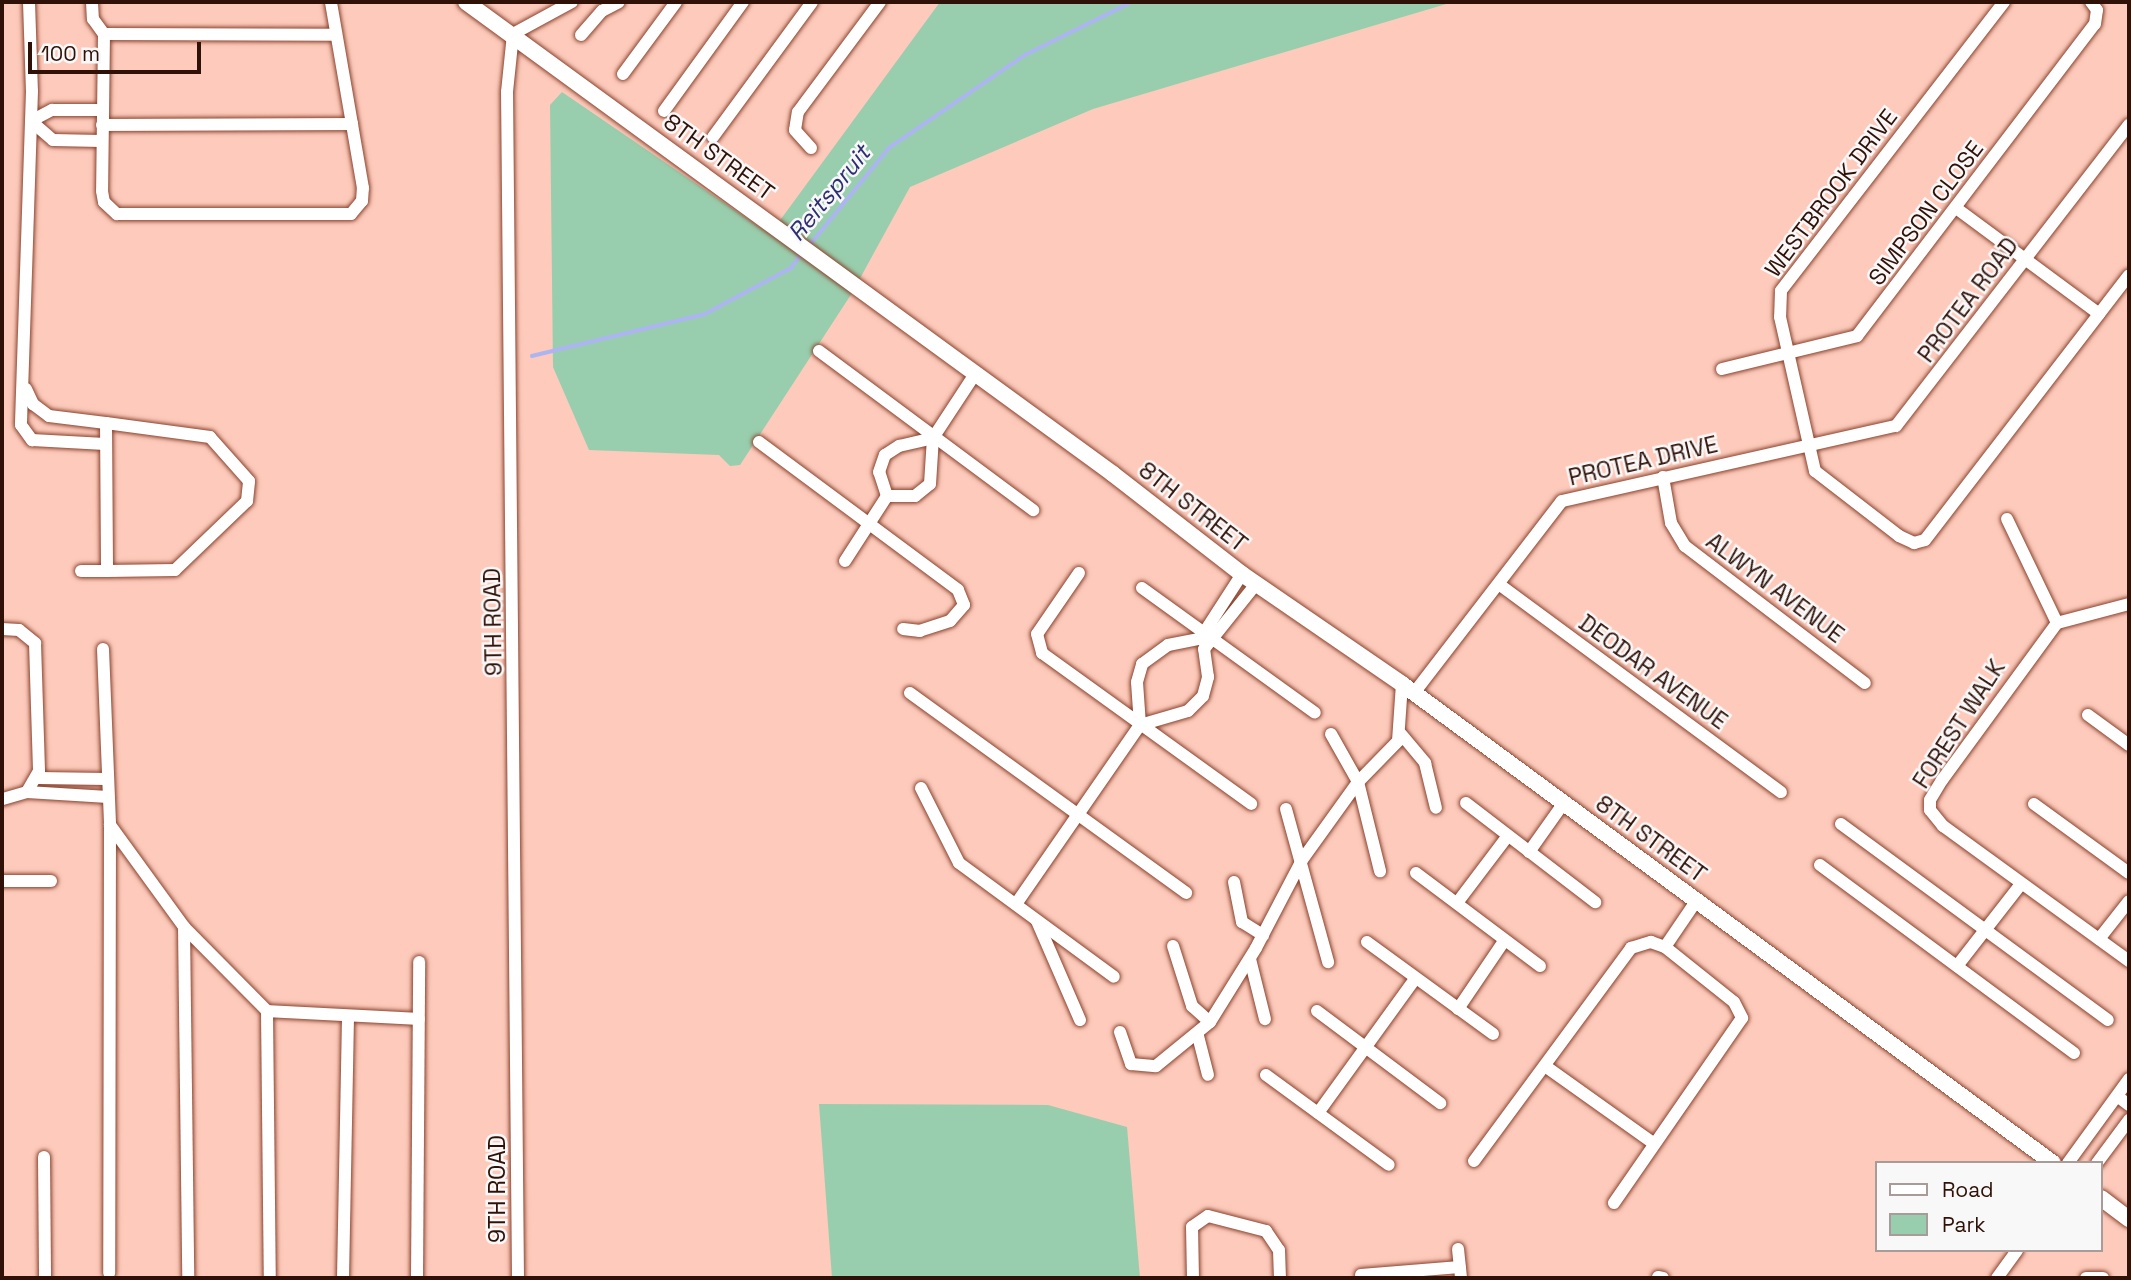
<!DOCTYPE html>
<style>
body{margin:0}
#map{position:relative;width:2131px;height:1280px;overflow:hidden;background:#fdcabb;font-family:"Space Grotesk",sans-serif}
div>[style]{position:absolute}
.green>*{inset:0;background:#98cead}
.stream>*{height:3.5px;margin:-1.75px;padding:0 1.75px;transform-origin:1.75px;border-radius:1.75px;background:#acb5f1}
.roads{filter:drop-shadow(0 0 2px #8a422d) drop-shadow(0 0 2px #8a422d)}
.minor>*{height:12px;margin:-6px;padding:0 6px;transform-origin:6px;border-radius:6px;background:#fff}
.tertiary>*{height:16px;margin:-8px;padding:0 8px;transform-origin:8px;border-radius:8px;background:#fff}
span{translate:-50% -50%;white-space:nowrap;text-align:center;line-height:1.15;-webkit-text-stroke:5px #f8f8f8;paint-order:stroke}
.street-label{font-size:23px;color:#2f1108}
.water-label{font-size:24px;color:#2d2e73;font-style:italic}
.frame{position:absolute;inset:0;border:4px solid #2f1108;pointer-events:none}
.legend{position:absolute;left:1875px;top:1161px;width:228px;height:91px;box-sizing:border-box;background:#f8f8f8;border:2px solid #a89c98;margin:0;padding:9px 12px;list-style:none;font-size:21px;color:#2f1108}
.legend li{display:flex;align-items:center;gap:14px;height:35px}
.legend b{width:35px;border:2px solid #a89c98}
.scale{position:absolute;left:28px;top:42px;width:173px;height:32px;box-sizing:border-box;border:4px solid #2f1108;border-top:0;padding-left:9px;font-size:21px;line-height:24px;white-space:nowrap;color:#2f1108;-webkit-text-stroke:5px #f8f8f8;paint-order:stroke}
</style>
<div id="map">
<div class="green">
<div style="clip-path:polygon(940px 2px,1453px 2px,1093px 109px,910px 187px,852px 293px,740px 465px,730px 466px,719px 455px,589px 450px,553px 367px,550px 105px,562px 92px,770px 234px)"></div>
<div style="clip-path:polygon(819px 1104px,1048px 1105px,1127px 1127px,1140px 1278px,832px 1278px)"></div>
</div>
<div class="stream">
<div style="left:808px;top:247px;width:128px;rotate:-50.7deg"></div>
<div style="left:889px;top:148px;width:165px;rotate:-34.4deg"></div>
<div style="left:1025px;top:55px;width:119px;rotate:-26.4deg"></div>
<div style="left:532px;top:356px;width:178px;rotate:-13.6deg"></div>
<div style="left:705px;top:314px;width:98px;rotate:-28.1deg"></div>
<div style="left:791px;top:268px;width:20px;rotate:-53deg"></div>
</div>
<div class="roads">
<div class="minor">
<div style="left:29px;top:2px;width:89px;rotate:88.1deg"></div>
<div style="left:32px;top:91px;width:334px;rotate:91.9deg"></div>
<div style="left:21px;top:425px;width:19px;rotate:54deg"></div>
<div style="left:32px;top:440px;width:73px;rotate:3.1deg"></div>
<div style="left:92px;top:2px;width:17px;rotate:87deg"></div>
<div style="left:93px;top:19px;width:19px;rotate:54deg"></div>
<div style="left:104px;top:34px;width:232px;rotate:0.2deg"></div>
<div style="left:2004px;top:2px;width:365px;rotate:127.7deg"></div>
<div style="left:1781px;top:291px;width:26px;rotate:92deg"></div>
<div style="left:1780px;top:317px;width:158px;rotate:77.2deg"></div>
<div style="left:1815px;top:471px;width:106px;rotate:37.7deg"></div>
<div style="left:1899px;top:536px;width:17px;rotate:25deg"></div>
<div style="left:1914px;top:543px;width:11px;rotate:-15deg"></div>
<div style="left:1925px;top:540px;width:334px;rotate:-52.4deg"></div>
<div style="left:104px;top:34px;width:157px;rotate:90.7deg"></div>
<div style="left:102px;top:191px;width:11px;rotate:80deg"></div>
<div style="left:104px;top:202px;width:18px;rotate:43deg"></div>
<div style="left:117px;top:214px;width:234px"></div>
<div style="left:351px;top:214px;width:17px;rotate:-50deg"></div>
<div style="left:362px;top:201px;width:13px;rotate:-86deg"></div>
<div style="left:363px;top:188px;width:65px;rotate:-99.8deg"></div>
<div style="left:581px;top:35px;width:32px;rotate:-49deg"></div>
<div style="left:602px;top:11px;width:19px;rotate:-28deg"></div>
<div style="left:623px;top:74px;width:89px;rotate:-53.6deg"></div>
<div style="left:664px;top:111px;width:135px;rotate:-54.1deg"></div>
<div style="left:31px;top:121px;width:29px;rotate:41deg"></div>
<div style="left:53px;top:140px;width:48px;rotate:1.2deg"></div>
<div style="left:31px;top:121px;width:24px;rotate:-28deg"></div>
<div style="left:52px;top:110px;width:49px"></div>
<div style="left:102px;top:125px;width:250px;rotate:-0.2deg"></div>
<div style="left:352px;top:124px;width:124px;rotate:-99.8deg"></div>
<div style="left:713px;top:137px;width:167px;rotate:-53.7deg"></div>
<div style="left:811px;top:148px;width:24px;rotate:-132deg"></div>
<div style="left:795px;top:130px;width:18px;rotate:-81deg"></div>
<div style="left:798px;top:112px;width:137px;rotate:-53.3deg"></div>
<div style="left:1956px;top:208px;width:178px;rotate:36.5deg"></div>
<div style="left:819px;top:351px;width:267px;rotate:36.6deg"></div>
<div style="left:1722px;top:369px;width:139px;rotate:-13.7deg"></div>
<div style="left:1857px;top:336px;width:392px;rotate:-52.7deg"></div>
<div style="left:2095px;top:24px;width:14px;rotate:-82deg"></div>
<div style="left:2097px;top:10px;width:10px;rotate:-127deg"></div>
<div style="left:26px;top:389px;width:17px;rotate:65deg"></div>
<div style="left:33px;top:404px;width:20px;rotate:37deg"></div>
<div style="left:49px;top:416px;width:57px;rotate:7deg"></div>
<div style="left:759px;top:442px;width:248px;rotate:36.6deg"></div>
<div style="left:958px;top:590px;width:16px;rotate:68deg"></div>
<div style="left:964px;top:605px;width:21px;rotate:131deg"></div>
<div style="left:950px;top:621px;width:32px;rotate:162deg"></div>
<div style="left:920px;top:631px;width:17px;rotate:-173deg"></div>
<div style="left:1663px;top:477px;width:47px;rotate:80.1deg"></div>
<div style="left:1671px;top:523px;width:27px;rotate:59deg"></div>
<div style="left:1685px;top:546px;width:226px;rotate:37.3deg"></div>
<div style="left:887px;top:496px;width:28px"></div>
<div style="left:915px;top:496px;width:19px;rotate:-39deg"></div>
<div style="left:930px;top:484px;width:46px;rotate:-86.3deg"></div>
<div style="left:933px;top:438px;width:77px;rotate:-56.7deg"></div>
<div style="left:887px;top:496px;width:25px;rotate:-108deg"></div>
<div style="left:879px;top:472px;width:18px;rotate:-71deg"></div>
<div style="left:885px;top:455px;width:17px;rotate:-33deg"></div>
<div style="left:899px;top:446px;width:35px;rotate:-13deg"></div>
<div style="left:2007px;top:519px;width:115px;rotate:64.3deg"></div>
<div style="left:845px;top:561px;width:77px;rotate:-57.1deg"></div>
<div style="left:81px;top:571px;width:26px"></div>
<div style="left:107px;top:571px;width:68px;rotate:-0.8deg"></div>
<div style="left:175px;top:570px;width:100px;rotate:-43.8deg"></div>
<div style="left:247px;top:501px;width:20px;rotate:-84deg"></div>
<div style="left:249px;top:481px;width:59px;rotate:-131.6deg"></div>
<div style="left:210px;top:437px;width:105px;rotate:-172.3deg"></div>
<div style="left:106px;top:423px;width:148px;rotate:89.6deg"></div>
<div style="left:1079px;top:573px;width:74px;rotate:124.5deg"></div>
<div style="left:1037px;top:634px;width:20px;rotate:75deg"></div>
<div style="left:1042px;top:653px;width:258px;rotate:35.8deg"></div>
<div style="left:1500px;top:585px;width:349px;rotate:36.4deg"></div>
<div style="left:1142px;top:588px;width:213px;rotate:35.8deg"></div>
<div style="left:2129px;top:604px;width:74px;rotate:165.2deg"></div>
<div style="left:2057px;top:623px;width:195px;rotate:126.2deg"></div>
<div style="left:1942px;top:780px;width:23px;rotate:121deg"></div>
<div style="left:1930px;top:800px;width:10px;rotate:90deg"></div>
<div style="left:1930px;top:810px;width:21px;rotate:51deg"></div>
<div style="left:1943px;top:826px;width:230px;rotate:36deg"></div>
<div style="left:2px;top:629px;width:17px;rotate:3deg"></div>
<div style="left:19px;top:630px;width:21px;rotate:39deg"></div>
<div style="left:35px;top:643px;width:128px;rotate:88.2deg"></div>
<div style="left:39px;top:771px;width:24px;rotate:120deg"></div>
<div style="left:27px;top:792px;width:26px;rotate:164deg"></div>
<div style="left:103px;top:649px;width:176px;rotate:87.7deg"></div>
<div style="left:110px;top:825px;width:448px;rotate:90.1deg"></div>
<div style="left:910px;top:693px;width:341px;rotate:35.9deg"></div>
<div style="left:1414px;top:693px;width:242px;rotate:-52.4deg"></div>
<div style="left:1562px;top:501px;width:342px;rotate:-12.7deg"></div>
<div style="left:1896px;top:426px;width:381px;rotate:-52.3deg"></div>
<div style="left:2088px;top:715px;width:51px;rotate:36.2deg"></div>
<div style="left:1140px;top:725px;width:50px;rotate:-16.3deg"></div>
<div style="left:1188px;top:711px;width:21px;rotate:-45deg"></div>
<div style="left:1203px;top:696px;width:20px;rotate:-75deg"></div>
<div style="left:1208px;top:677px;width:28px;rotate:-98deg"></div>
<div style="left:1204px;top:649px;width:83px;rotate:-51.3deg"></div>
<div style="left:1331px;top:734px;width:55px;rotate:60.6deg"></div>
<div style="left:1358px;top:782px;width:92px;rotate:76.1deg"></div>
<div style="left:1401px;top:734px;width:38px;rotate:50deg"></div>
<div style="left:1425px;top:763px;width:46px;rotate:76.3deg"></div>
<div style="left:38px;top:778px;width:69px;rotate:0.8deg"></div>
<div style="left:921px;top:788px;width:84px;rotate:63.1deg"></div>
<div style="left:959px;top:863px;width:192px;rotate:36.3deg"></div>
<div style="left:27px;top:792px;width:81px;rotate:3.5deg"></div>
<div style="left:1466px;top:803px;width:163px;rotate:37.5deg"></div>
<div style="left:2034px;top:804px;width:117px;rotate:36deg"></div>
<div style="left:1286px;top:809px;width:159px;rotate:74.6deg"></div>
<div style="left:1841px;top:824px;width:331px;rotate:36.3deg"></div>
<div style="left:110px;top:825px;width:126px;rotate:54deg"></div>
<div style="left:184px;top:927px;width:118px;rotate:45.3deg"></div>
<div style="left:267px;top:1011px;width:152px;rotate:3deg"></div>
<div style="left:1529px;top:852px;width:59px;rotate:-54.7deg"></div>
<div style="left:1820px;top:865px;width:316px;rotate:36.5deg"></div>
<div style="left:1416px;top:873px;width:155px;rotate:36.9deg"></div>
<div style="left:2px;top:881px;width:49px"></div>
<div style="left:1234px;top:882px;width:41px;rotate:78.7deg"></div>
<div style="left:1242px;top:922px;width:25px;rotate:32deg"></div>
<div style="left:1457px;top:903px;width:83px;rotate:-52.9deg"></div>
<div style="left:1016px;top:904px;width:218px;rotate:-55.3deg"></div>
<div style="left:1140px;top:725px;width:43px;rotate:-94deg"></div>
<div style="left:1137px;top:682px;width:19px;rotate:-74deg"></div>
<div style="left:1142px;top:664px;width:32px;rotate:-36deg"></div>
<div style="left:1168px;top:645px;width:33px;rotate:-11deg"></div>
<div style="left:1200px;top:639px;width:77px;rotate:-57.1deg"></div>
<div style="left:1037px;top:921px;width:108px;rotate:66.5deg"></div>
<div style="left:184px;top:927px;width:351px;rotate:89.3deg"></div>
<div style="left:2099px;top:939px;width:48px;rotate:-51.7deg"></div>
<div style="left:1367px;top:942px;width:156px;rotate:36.1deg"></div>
<div style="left:1173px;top:946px;width:63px;rotate:72.4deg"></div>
<div style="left:1192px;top:1006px;width:24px;rotate:42deg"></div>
<div style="left:1665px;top:947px;width:57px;rotate:-55.8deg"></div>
<div style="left:1250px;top:959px;width:62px;rotate:76deg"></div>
<div style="left:1957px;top:966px;width:104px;rotate:-52deg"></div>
<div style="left:1458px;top:1009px;width:82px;rotate:-55.9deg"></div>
<div style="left:267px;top:1011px;width:267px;rotate:89.4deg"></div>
<div style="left:1317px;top:1011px;width:154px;rotate:36.8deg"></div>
<div style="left:1120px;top:1032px;width:34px;rotate:71deg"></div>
<div style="left:1131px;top:1064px;width:25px;rotate:5deg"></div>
<div style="left:1156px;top:1066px;width:70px;rotate:-39.2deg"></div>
<div style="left:1210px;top:1022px;width:87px;rotate:-58.1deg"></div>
<div style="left:1256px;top:948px;width:99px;rotate:-62.4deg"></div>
<div style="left:1302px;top:860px;width:96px;rotate:-54.3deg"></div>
<div style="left:1358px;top:782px;width:57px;rotate:-45.7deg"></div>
<div style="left:1398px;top:741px;width:57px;rotate:-86deg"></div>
<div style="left:1198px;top:1036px;width:40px;rotate:75.6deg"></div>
<div style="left:1545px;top:1066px;width:133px;rotate:35.5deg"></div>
<div style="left:1266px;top:1075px;width:152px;rotate:36.2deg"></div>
<div style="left:2117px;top:1096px;width:15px;rotate:37deg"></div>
<div style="left:1318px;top:1113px;width:165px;rotate:-54.1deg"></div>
<div style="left:44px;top:1157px;width:121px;rotate:89.5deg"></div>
<div style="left:1474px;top:1161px;width:265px;rotate:-53.6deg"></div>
<div style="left:1631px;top:948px;width:21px;rotate:-17deg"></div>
<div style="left:1651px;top:942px;width:15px;rotate:20deg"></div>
<div style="left:1665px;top:947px;width:88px;rotate:38.6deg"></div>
<div style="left:1734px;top:1002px;width:18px;rotate:63deg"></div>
<div style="left:1742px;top:1018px;width:225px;rotate:124.7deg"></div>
<div style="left:2068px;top:1163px;width:104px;rotate:-54deg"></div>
<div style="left:2097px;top:1163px;width:54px;rotate:-53.3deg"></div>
<div style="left:1458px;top:1249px;width:29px;rotate:84deg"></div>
<div style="left:1361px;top:1275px;width:99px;rotate:-4.6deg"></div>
<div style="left:1658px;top:1277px;width:5px;rotate:11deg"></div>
<div style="left:343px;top:1278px;width:260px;rotate:-88.9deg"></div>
<div style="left:417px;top:1278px;width:316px;rotate:-89.6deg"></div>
<div style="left:518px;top:1278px;width:1186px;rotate:-90.53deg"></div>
<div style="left:507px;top:92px;width:58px;rotate:-84.1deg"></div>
<div style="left:513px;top:34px;width:67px;rotate:-28.5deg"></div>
<div style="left:1193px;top:1278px;width:51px;rotate:-91.1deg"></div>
<div style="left:1192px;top:1227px;width:19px;rotate:-35deg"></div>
<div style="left:1208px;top:1216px;width:60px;rotate:14.5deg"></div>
<div style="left:1266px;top:1231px;width:23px;rotate:56deg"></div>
<div style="left:1279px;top:1250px;width:28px;rotate:88deg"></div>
<div style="left:1997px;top:1278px;width:34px;rotate:-54deg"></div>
<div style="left:2086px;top:1278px;width:17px"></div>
</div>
<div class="tertiary">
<div style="left:466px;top:2px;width:801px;rotate:36.11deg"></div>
<div style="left:1113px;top:474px;width:163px;rotate:37.8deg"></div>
<div style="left:1242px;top:574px;width:194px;rotate:34.5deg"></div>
<div style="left:1402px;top:684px;width:808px;rotate:36.35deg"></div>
<div style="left:2101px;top:1198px;width:35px;rotate:37deg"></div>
</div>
</div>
<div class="street-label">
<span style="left:719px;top:157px;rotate:36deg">8TH STREET</span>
<span style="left:1831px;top:193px;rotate:-53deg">WESTBROOK DRIVE</span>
<span style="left:1926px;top:213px;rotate:-53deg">SIMPSON CLOSE</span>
<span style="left:1968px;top:300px;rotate:-53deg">PROTEA ROAD</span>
<span style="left:1643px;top:461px;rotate:-13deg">PROTEA DRIVE</span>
<span style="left:1193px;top:507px;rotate:38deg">8TH STREET</span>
<span style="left:1775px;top:588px;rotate:37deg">ALWYN AVENUE</span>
<span style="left:493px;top:622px;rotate:-91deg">9TH ROAD</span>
<span style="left:1653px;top:672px;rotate:36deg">DEODAR AVENUE</span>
<span style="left:1959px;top:724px;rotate:-57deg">FOREST WALK</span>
<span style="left:1651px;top:839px;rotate:36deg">8TH STREET</span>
<span style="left:497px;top:1189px;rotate:-90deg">9TH ROAD</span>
</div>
<div class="water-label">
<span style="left:829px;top:193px;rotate:-51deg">Reitspruit</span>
</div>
<div class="frame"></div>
<ul class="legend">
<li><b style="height:9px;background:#fff"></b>Road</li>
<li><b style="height:19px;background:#98cead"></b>Park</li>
</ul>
<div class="scale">100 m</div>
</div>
